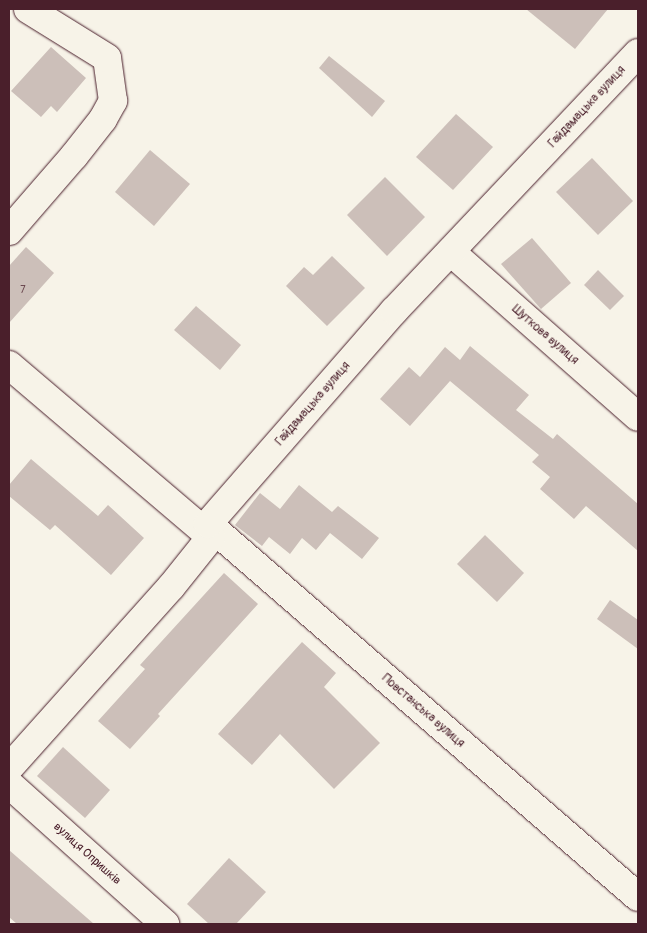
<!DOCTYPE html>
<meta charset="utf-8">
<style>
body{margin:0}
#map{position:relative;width:647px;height:933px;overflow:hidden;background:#f7f3e8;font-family:Pangolin,sans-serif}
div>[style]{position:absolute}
.building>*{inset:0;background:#ccbfb9}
.roads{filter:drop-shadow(0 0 1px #4a1f2b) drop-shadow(0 0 1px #4a1f2b)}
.minor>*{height:28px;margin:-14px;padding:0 14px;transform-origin:14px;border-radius:14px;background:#f7f3e8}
span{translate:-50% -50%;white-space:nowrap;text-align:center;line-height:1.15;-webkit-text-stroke:5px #f7f3e8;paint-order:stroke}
.number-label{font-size:10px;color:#6a474e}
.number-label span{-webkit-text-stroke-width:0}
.street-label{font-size:12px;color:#4a1f2b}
.frame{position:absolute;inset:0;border:10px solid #4a1f2b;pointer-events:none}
</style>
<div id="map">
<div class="building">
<div style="clip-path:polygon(526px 9px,608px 9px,575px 49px)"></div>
<div style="clip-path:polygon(51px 47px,86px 78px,57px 112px,51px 106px,41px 117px,11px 91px)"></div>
<div style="clip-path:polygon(329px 56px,385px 101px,372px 117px,319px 68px)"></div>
<div style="clip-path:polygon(456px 114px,493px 147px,453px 190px,416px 157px)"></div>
<div style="clip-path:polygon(150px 150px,190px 184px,154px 226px,115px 192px)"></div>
<div style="clip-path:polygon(592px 158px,633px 201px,598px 235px,556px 192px)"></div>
<div style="clip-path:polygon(385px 177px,425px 217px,387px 256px,347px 215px)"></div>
<div style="clip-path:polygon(532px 238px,571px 283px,541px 309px,501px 264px)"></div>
<div style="clip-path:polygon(26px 247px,54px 273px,9px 323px,9px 266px)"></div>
<div style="clip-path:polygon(332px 256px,365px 288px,327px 326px,286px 286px,304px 267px,313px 275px)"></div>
<div style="clip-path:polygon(598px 270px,624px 296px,610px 310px,584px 285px)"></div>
<div style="clip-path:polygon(196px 306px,241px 345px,220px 370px,174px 330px)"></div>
<div style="clip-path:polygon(470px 346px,529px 395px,516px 410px,553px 439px,557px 434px,638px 504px,638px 551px,586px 506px,574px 519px,540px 489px,550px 477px,532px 462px,539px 455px,450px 381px,410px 426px,380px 399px,409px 367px,420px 377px,445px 347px,460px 360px)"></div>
<div style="clip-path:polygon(31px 459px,98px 516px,108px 505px,144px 538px,111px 575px,55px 525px,50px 530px,9px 496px,9px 485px)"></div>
<div style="clip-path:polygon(299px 485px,332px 512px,338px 506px,379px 538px,362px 559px,330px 533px,316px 550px,302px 538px,290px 554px,269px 537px,262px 546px,235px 525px,260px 493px,280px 509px)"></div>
<div style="clip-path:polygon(485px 535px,524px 573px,497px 602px,457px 564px)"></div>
<div style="clip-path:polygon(224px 573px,258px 604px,158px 714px,160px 716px,130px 749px,98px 721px,145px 669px,140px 665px)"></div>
<div style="clip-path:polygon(610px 600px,638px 620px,638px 649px,597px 619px)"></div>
<div style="clip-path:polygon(302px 642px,336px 673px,324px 687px,380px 743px,334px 789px,280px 734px,252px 765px,218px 734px)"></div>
<div style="clip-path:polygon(63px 747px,110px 790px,85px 818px,37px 776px)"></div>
<div style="clip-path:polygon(9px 850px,94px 924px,17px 924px,9px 917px)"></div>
<div style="clip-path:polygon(229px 858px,266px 892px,236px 924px,209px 924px,187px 904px)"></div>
</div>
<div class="roads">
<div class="minor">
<div style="left:9px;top:231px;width:99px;rotate:-49.1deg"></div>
<div style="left:74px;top:156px;width:47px;rotate:-51.9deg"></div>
<div style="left:103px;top:119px;width:21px;rotate:-61deg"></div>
<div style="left:113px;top:101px;width:43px;rotate:-97.9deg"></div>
<div style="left:107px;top:58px;width:93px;rotate:-148.2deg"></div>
<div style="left:451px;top:252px;width:249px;rotate:41.4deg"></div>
<div style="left:9px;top:365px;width:265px;rotate:40.4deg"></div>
<div style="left:208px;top:524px;width:569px;rotate:40.94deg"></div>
<div style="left:9px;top:768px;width:243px;rotate:-48.2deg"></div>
<div style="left:171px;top:587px;width:64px;rotate:-51.3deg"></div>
<div style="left:211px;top:537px;width:13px;rotate:-103deg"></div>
<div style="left:208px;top:524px;width:283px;rotate:-48.9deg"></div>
<div style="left:394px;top:311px;width:355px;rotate:-46.6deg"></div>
<div style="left:9px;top:784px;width:210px;rotate:41.9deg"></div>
</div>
</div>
<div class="number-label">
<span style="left:23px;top:291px">7</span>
</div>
<div class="street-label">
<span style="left:587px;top:107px;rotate:-47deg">Гайдамацька вулиця</span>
<span style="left:545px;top:335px;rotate:41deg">Шуткова вулиця</span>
<span style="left:313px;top:404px;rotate:-49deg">Гайдамацька вулиця</span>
<span style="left:423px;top:711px;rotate:41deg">Повстанська вулиця</span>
<span style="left:87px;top:854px;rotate:42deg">вулиця Опришків</span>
</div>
<div class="frame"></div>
</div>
